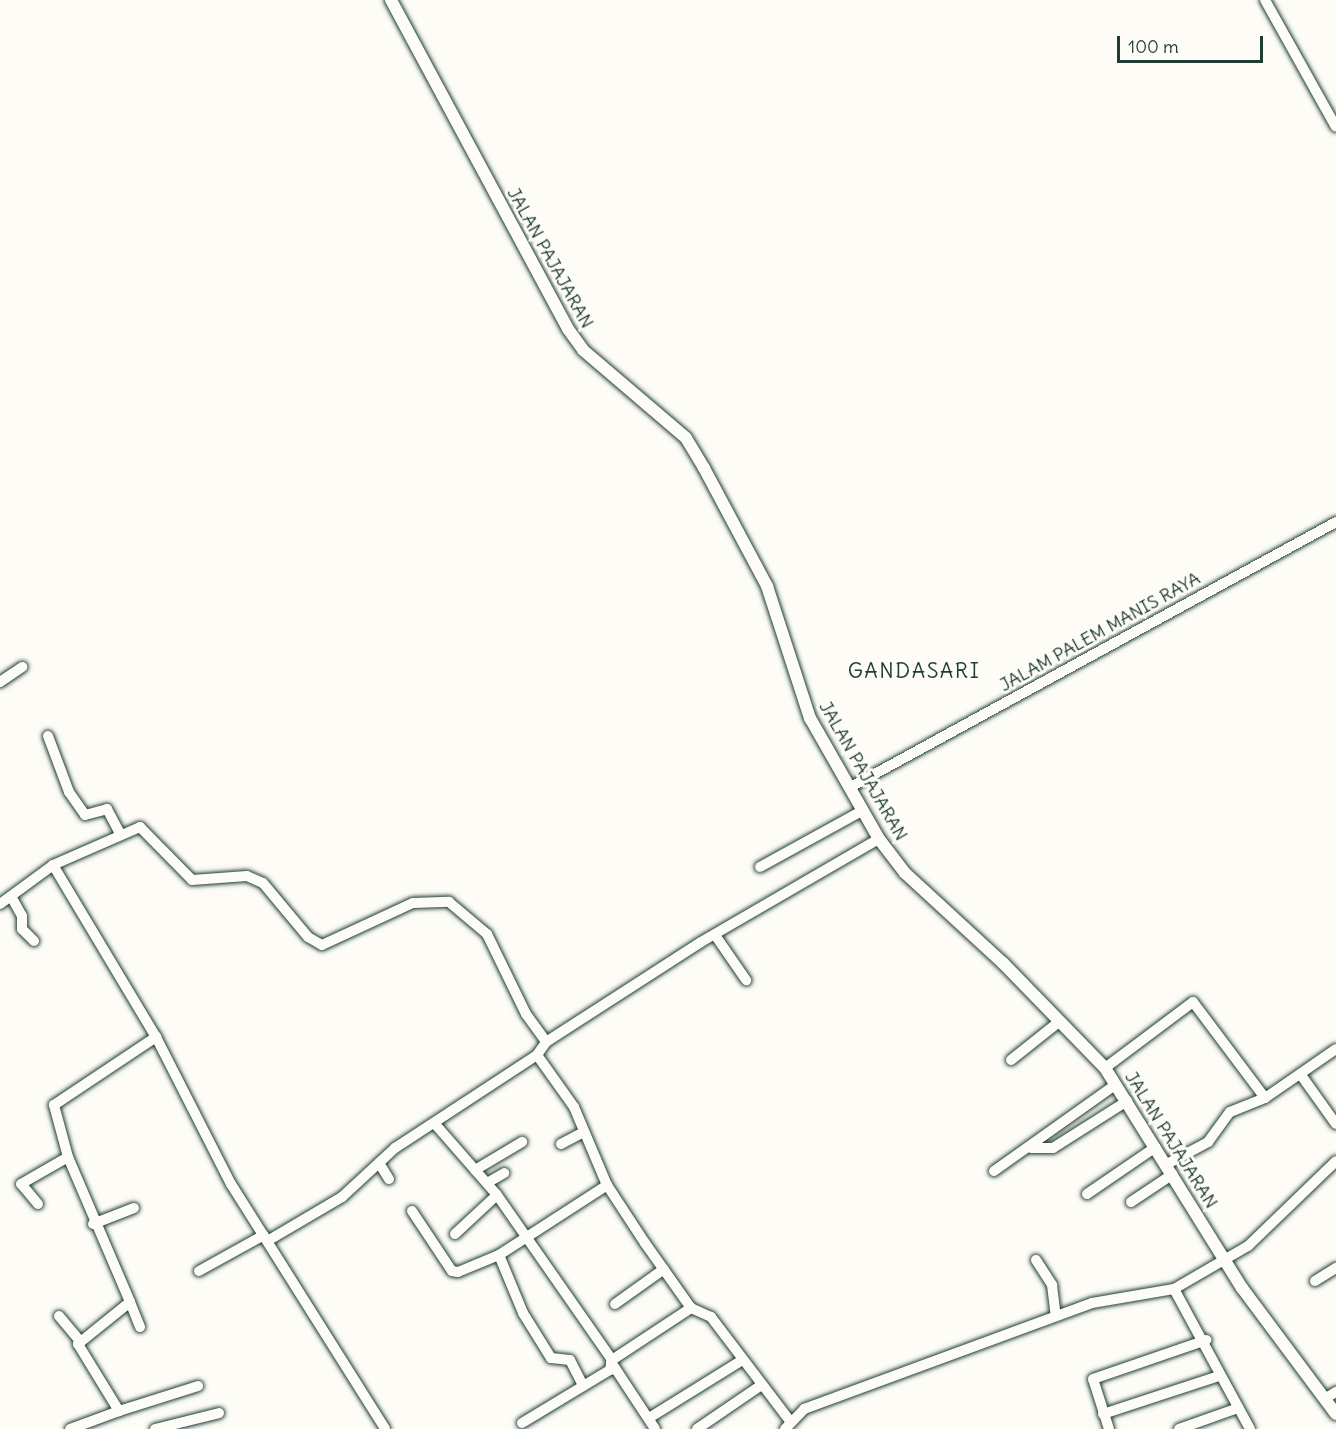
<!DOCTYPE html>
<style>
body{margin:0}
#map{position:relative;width:1336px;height:1429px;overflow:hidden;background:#fdfcf7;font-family:Delius,sans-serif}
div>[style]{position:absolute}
.roads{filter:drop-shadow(0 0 2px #1f3d34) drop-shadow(0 0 2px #1f3d34)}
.minor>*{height:10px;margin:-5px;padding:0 5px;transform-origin:5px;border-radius:5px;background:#fdfcf7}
.major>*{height:12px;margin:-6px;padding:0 6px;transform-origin:6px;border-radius:6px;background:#fdfcf7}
span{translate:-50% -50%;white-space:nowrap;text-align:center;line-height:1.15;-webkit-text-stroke:6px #fdfcf7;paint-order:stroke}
.street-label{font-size:18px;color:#1f3d34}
.quarter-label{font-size:21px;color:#1f3d34;letter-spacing:1.5px}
.scale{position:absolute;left:1117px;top:36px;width:146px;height:27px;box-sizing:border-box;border:3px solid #1f3d34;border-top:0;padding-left:8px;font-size:18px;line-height:21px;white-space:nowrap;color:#1f3d34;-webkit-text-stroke:4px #fdfcf7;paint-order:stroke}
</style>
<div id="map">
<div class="roads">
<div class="minor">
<div style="left:1265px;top:0;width:145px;rotate:60.8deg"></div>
<div style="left:0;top:682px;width:27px;rotate:-34deg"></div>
<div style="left:48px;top:736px;width:60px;rotate:69.4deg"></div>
<div style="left:69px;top:792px;width:28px;rotate:55deg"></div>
<div style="left:85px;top:815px;width:23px;rotate:-15deg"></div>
<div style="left:107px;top:809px;width:27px;rotate:62deg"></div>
<div style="left:849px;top:788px;width:555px;rotate:-28.64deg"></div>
<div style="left:53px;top:865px;width:200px;rotate:59.1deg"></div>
<div style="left:156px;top:1037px;width:165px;rotate:63deg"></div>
<div style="left:231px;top:1184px;width:289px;rotate:57.8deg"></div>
<div style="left:760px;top:867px;width:116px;rotate:-28.8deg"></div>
<div style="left:12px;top:898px;width:21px;rotate:61deg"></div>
<div style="left:22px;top:916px;width:13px;rotate:90deg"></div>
<div style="left:22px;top:929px;width:17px;rotate:45deg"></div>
<div style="left:0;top:904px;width:66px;rotate:-36.3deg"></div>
<div style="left:53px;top:865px;width:95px;rotate:-23.6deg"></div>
<div style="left:140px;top:827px;width:74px;rotate:45.5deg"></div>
<div style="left:192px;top:880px;width:55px;rotate:-4.2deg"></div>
<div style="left:247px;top:876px;width:17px;rotate:24deg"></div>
<div style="left:263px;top:883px;width:70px;rotate:50.2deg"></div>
<div style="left:308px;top:937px;width:16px;rotate:30deg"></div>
<div style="left:322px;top:945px;width:100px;rotate:-24.8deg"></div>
<div style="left:413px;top:903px;width:36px;rotate:-2deg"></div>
<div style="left:449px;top:902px;width:50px;rotate:40.1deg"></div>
<div style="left:487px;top:934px;width:89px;rotate:64deg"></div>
<div style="left:526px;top:1014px;width:34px;rotate:54deg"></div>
<div style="left:546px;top:1042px;width:184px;rotate:-32.8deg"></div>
<div style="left:701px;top:942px;width:206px;rotate:-30.1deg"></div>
<div style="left:715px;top:935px;width:55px;rotate:55.4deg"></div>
<div style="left:537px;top:1055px;width:64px;rotate:54.6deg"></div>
<div style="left:574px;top:1107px;width:85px;rotate:67.1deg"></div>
<div style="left:607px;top:1185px;width:69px;rotate:56.8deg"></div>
<div style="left:645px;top:1243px;width:80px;rotate:54.7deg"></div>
<div style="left:691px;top:1308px;width:22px;rotate:24deg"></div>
<div style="left:711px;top:1317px;width:131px;rotate:52.8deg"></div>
<div style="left:1011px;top:1060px;width:63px;rotate:-38.5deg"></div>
<div style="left:1105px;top:1068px;width:110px;rotate:-36.9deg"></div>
<div style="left:1193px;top:1002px;width:120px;rotate:53.1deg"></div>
<div style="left:1265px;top:1098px;width:86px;rotate:-34.6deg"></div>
<div style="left:1301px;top:1075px;width:60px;rotate:54.5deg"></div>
<div style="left:435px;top:1124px;width:94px;rotate:48.9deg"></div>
<div style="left:497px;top:1195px;width:201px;rotate:55.1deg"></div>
<div style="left:561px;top:1144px;width:26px;rotate:-28deg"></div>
<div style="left:1031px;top:1148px;width:22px"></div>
<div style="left:1053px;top:1148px;width:88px;rotate:-32.4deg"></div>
<div style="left:68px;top:1157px;width:158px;rotate:66.8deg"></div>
<div style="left:130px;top:1302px;width:67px;rotate:141.1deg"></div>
<div style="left:78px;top:1344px;width:79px;rotate:58.5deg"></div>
<div style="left:119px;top:1411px;width:52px;rotate:159.8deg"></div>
<div style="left:379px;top:1163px;width:19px;rotate:58deg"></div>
<div style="left:1167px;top:1164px;width:47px;rotate:-28.2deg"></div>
<div style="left:1208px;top:1142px;width:37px;rotate:-54deg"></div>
<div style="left:1230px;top:1112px;width:38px;rotate:-22deg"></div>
<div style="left:475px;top:1170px;width:55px;rotate:-30.8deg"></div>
<div style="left:994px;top:1171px;width:148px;rotate:-35.4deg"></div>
<div style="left:487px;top:1183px;width:20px;rotate:-30deg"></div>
<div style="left:1087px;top:1194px;width:83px;rotate:-34.3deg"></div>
<div style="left:1131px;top:1202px;width:50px;rotate:-33.7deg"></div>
<div style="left:38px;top:1204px;width:26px;rotate:-130deg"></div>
<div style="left:21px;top:1184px;width:54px;rotate:-29.9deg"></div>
<div style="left:68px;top:1157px;width:54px;rotate:-105.1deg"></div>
<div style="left:54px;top:1105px;width:123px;rotate:-33.7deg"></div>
<div style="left:412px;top:1211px;width:72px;rotate:56.3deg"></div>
<div style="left:452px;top:1271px;width:6px;rotate:9deg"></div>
<div style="left:458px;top:1272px;width:44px;rotate:-22.5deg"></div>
<div style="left:499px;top:1255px;width:129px;rotate:-32.9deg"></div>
<div style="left:93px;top:1224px;width:44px;rotate:-21.3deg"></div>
<div style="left:455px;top:1234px;width:57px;rotate:-42.9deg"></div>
<div style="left:269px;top:1240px;width:85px;rotate:-30.5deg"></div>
<div style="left:342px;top:1197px;width:72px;rotate:-42.8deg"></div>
<div style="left:395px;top:1148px;width:170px;rotate:-33.2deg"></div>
<div style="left:537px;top:1055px;width:16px;rotate:-55deg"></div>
<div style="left:499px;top:1255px;width:63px;rotate:67.5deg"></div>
<div style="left:523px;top:1313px;width:53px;rotate:58.1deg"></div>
<div style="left:551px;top:1358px;width:19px;rotate:6deg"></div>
<div style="left:570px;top:1360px;width:29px;rotate:63deg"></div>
<div style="left:1036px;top:1260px;width:30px;rotate:57deg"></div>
<div style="left:1052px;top:1285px;width:31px;rotate:83deg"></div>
<div style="left:199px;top:1271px;width:74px;rotate:-29deg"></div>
<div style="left:1315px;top:1281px;width:25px;rotate:-32deg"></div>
<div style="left:1174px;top:1289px;width:159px;rotate:61.5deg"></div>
<div style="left:130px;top:1302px;width:27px;rotate:68deg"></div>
<div style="left:615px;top:1304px;width:60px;rotate:-35.5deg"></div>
<div style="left:59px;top:1316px;width:31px;rotate:50deg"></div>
<div style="left:611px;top:1362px;width:80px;rotate:56.7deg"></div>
<div style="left:1326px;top:1398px;width:12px;rotate:-31deg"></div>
<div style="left:119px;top:1411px;width:83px;rotate:-17.6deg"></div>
<div style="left:1103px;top:1414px;width:122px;rotate:-18.1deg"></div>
<div style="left:649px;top:1418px;width:108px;rotate:-31.8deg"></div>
<div style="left:522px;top:1423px;width:103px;rotate:-31.1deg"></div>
<div style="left:610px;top:1370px;width:10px;rotate:-79deg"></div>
<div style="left:612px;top:1360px;width:95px;rotate:-33.4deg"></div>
<div style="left:155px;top:1429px;width:66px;rotate:-14deg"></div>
<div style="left:697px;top:1429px;width:76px;rotate:-34.3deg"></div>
<div style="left:785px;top:1429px;width:28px;rotate:-46deg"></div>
<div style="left:804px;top:1409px;width:307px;rotate:-20.2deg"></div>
<div style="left:1092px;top:1303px;width:83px;rotate:-9.7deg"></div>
<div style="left:1174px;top:1289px;width:86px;rotate:-30.2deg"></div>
<div style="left:1248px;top:1246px;width:122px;rotate:-44deg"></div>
<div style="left:1109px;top:1429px;width:52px;rotate:-107.7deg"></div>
<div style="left:1093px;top:1379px;width:120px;rotate:-19deg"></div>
<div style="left:1179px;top:1429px;width:63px;rotate:-19.6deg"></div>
</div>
<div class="major">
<div style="left:391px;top:0;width:374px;rotate:61.7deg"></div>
<div style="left:568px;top:329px;width:26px;rotate:54deg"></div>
<div style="left:583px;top:350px;width:135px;rotate:40.5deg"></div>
<div style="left:686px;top:438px;width:35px;rotate:59deg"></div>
<div style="left:704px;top:468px;width:134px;rotate:61.9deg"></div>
<div style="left:767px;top:586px;width:139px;rotate:72deg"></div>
<div style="left:810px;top:718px;width:139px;rotate:60.3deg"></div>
<div style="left:879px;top:839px;width:43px;rotate:52.6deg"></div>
<div style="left:905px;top:873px;width:133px;rotate:42.6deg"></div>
<div style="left:1003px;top:963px;width:146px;rotate:45.8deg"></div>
<div style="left:1105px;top:1068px;width:259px;rotate:58.1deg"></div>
<div style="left:1242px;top:1288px;width:157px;rotate:53.3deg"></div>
</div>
</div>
<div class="street-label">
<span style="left:550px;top:258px;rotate:61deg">JALAN PAJAJARAN</span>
<span style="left:1100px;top:632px;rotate:-29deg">JALAM PALEM MANIS RAYA</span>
<span style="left:863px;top:771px;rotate:60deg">JALAN PAJAJARAN</span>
<span style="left:1171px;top:1140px;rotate:58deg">JALAN PAJAJARAN</span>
</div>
<div class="quarter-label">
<span style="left:914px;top:671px">GANDASARI</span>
</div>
<div class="scale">100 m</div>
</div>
